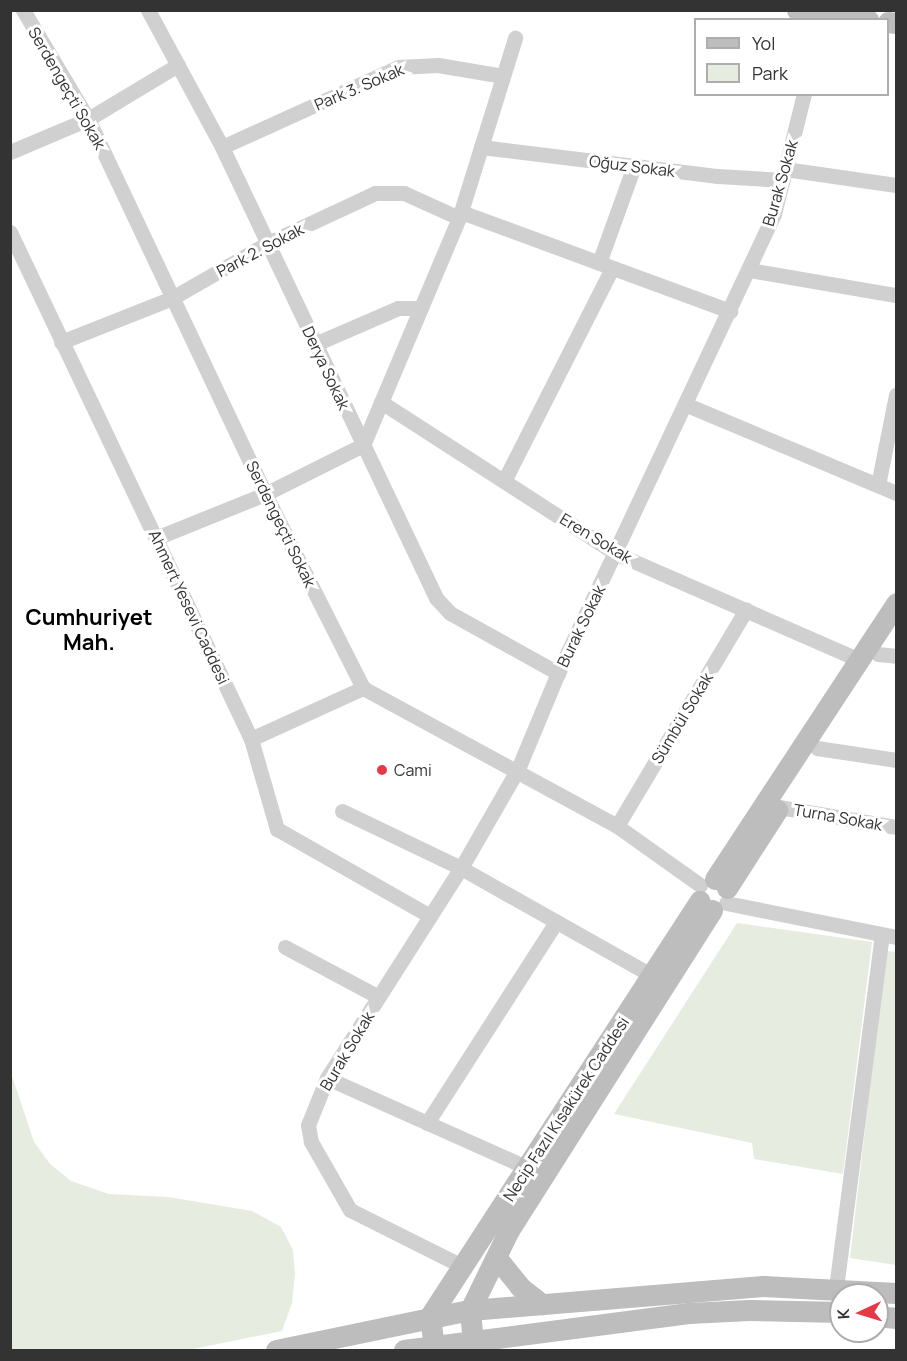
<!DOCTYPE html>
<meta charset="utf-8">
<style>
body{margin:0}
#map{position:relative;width:907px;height:1361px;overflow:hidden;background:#fff;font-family:Manrope,sans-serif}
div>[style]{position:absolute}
.green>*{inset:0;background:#e6ecdf}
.street>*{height:15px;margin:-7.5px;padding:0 7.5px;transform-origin:7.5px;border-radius:7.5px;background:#d0d0d0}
.secondary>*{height:21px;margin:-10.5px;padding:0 10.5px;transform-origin:10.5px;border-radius:10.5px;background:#bdbdbd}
.dots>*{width:16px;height:16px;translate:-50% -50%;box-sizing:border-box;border:3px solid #fff;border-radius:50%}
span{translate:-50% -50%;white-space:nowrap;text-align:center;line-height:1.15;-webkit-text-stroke:6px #fff;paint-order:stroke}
.street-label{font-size:16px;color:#333}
.poi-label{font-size:16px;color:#333}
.left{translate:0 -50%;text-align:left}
.district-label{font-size:22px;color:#000;font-weight:700}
.frame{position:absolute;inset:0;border:12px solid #333;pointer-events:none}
.legend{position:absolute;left:694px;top:18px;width:195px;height:78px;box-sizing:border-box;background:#fff;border:2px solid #adadad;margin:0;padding:8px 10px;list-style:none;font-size:18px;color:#333}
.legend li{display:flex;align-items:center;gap:12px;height:30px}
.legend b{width:30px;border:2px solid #adadad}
.north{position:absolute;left:829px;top:1283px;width:60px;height:60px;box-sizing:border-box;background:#fff;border:2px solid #adadad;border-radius:50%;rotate:266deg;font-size:16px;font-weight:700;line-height:24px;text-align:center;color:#333}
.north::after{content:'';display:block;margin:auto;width:21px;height:27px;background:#e63946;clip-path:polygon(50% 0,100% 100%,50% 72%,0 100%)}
</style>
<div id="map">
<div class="green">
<div style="clip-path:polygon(737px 923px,872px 942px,843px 1174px,754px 1159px,752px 1143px,614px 1114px)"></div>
<div style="clip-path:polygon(886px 951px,896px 952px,896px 1265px,850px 1258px)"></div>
<div style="clip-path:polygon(10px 1070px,34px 1142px,50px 1164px,71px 1181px,109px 1194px,168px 1197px,252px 1211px,281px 1227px,293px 1250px,295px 1274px,292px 1303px,282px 1331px,188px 1350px,11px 1350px)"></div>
</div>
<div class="street">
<div style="left:23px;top:10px;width:127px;rotate:59.2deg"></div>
<div style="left:88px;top:119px;width:415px;rotate:64.7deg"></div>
<div style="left:265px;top:494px;width:217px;rotate:63.2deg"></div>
<div style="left:363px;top:688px;width:289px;rotate:28.5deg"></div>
<div style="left:617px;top:826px;width:102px;rotate:35.4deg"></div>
<div style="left:148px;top:10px;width:156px;rotate:61.6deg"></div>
<div style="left:222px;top:147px;width:499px;rotate:64.6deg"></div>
<div style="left:436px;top:598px;width:21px;rotate:47deg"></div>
<div style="left:450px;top:613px;width:124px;rotate:29.1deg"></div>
<div style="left:222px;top:147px;width:193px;rotate:-24.4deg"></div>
<div style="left:398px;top:67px;width:40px;rotate:-2.9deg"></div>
<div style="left:438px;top:65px;width:66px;rotate:9.6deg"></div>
<div style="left:481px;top:147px;width:239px;rotate:7deg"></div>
<div style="left:718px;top:176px;width:65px;rotate:3.5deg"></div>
<div style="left:10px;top:152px;width:85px;rotate:-22.9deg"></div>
<div style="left:88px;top:119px;width:105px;rotate:-31deg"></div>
<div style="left:785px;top:169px;width:112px;rotate:8.2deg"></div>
<div style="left:461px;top:212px;width:287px;rotate:20.2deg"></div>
<div style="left:10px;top:232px;width:561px;rotate:64.58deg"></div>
<div style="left:251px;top:739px;width:94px;rotate:73.9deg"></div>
<div style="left:277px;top:829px;width:176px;rotate:29.6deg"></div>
<div style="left:599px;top:263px;width:103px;rotate:-70.2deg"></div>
<div style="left:749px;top:270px;width:149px;rotate:9.7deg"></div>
<div style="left:61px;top:342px;width:119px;rotate:-21.6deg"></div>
<div style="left:172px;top:298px;width:111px;rotate:-29.8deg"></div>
<div style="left:268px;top:243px;width:118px;rotate:-25deg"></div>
<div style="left:375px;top:193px;width:29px"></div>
<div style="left:404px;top:193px;width:60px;rotate:24.4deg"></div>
<div style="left:315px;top:344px;width:90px;rotate:-23.4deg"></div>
<div style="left:398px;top:308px;width:23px"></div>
<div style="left:381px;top:402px;width:281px;rotate:32.8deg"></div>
<div style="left:617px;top:554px;width:265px;rotate:23.6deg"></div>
<div style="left:687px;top:405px;width:227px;rotate:22.8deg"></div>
<div style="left:504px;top:481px;width:239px;rotate:-63.1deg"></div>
<div style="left:878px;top:485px;width:92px;rotate:-78.7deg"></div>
<div style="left:156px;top:538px;width:118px;rotate:-22deg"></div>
<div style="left:265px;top:494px;width:110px;rotate:-26.6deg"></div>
<div style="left:363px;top:445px;width:246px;rotate:-67.1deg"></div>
<div style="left:459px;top:218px;width:189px;rotate:-72.7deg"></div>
<div style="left:878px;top:654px;width:18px;rotate:6deg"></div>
<div style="left:251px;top:739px;width:123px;rotate:-24.5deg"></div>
<div style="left:817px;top:748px;width:80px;rotate:8.6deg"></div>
<div style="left:779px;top:807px;width:119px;rotate:9.7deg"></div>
<div style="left:342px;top:811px;width:132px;rotate:25.6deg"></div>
<div style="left:461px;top:868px;width:218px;rotate:29.4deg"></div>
<div style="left:617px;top:826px;width:252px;rotate:-59.2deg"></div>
<div style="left:726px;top:903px;width:173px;rotate:11.3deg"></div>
<div style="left:285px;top:947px;width:106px;rotate:28deg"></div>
<div style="left:327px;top:1078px;width:220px;rotate:24.1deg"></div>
<div style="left:427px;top:1123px;width:239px;rotate:-57.3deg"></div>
<div style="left:464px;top:1267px;width:127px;rotate:-153.4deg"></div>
<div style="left:350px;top:1210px;width:78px;rotate:-119.8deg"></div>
<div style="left:311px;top:1142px;width:17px;rotate:-100deg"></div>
<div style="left:308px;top:1125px;width:51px;rotate:-68deg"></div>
<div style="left:327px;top:1078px;width:249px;rotate:-57.5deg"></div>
<div style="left:461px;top:868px;width:114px;rotate:-60.1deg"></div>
<div style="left:518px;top:769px;width:104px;rotate:-67.4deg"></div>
<div style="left:558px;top:673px;width:507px;rotate:-64.8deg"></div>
<div style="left:774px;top:214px;width:124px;rotate:-76deg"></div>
<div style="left:836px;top:1288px;width:356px;rotate:-82.6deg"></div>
</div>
<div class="secondary">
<div style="left:797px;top:10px;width:72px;rotate:8deg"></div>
<div style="left:888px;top:22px;width:8px;rotate:7deg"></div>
<div style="left:715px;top:879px;width:330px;rotate:-56.7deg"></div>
<div style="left:727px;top:888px;width:93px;rotate:-57.3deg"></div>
<div style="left:496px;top:1257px;width:38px;rotate:51deg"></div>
<div style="left:520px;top:1287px;width:28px;rotate:38deg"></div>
<div style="left:877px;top:1316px;width:19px;rotate:6deg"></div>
<div style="left:473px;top:1341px;width:31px;rotate:-96deg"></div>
<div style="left:470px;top:1310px;width:89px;rotate:-64deg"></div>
<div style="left:509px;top:1230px;width:379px;rotate:-57.6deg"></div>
<div style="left:434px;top:1346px;width:30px;rotate:-98deg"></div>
<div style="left:430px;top:1316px;width:495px;rotate:-57deg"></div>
<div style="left:276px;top:1350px;width:198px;rotate:-11.7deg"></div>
<div style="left:470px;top:1310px;width:294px;rotate:-4.7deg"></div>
<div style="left:763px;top:1286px;width:133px;rotate:3deg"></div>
<div style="left:404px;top:1350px;width:287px;rotate:-7.4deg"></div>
<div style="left:689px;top:1313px;width:60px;rotate:-2.9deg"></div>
<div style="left:749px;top:1310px;width:92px;rotate:1.2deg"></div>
</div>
<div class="dots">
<div style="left:382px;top:770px;background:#e63946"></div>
</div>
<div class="street-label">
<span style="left:359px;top:87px;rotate:-23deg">Park 3. Sokak</span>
<span style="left:67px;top:88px;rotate:60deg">Serdengeçti Sokak</span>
<span style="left:632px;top:166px;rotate:7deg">Oğuz Sokak</span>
<span style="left:780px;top:183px;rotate:-74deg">Burak Sokak</span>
<span style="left:260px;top:250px;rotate:-28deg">Park 2. Sokak</span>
<span style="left:326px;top:368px;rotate:65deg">Derya Sokak</span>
<span style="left:281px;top:524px;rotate:64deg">Serdengeçti Sokak</span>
<span style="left:596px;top:538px;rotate:31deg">Eren Sokak</span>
<span style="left:189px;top:607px;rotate:65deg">Ahmert Yesevi Caddesi</span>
<span style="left:581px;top:626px;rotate:-64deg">Burak Sokak</span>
<span style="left:682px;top:718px;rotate:-59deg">Sümbül Sokak</span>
<span style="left:838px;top:817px;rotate:10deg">Turna Sokak</span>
<span style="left:347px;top:1051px;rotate:-59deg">Burak Sokak</span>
<span style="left:566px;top:1109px;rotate:-57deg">Necip Fazıl Kısakürek Caddesi</span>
</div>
<div class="poi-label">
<span class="left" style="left:394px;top:770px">Cami</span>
</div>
<div class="district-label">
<span style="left:89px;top:630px">Cumhuriyet<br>Mah.</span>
</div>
<div class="frame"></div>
<ul class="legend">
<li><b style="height:8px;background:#bdbdbd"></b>Yol</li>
<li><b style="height:16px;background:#e6ecdf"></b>Park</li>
</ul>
<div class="north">K</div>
</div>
